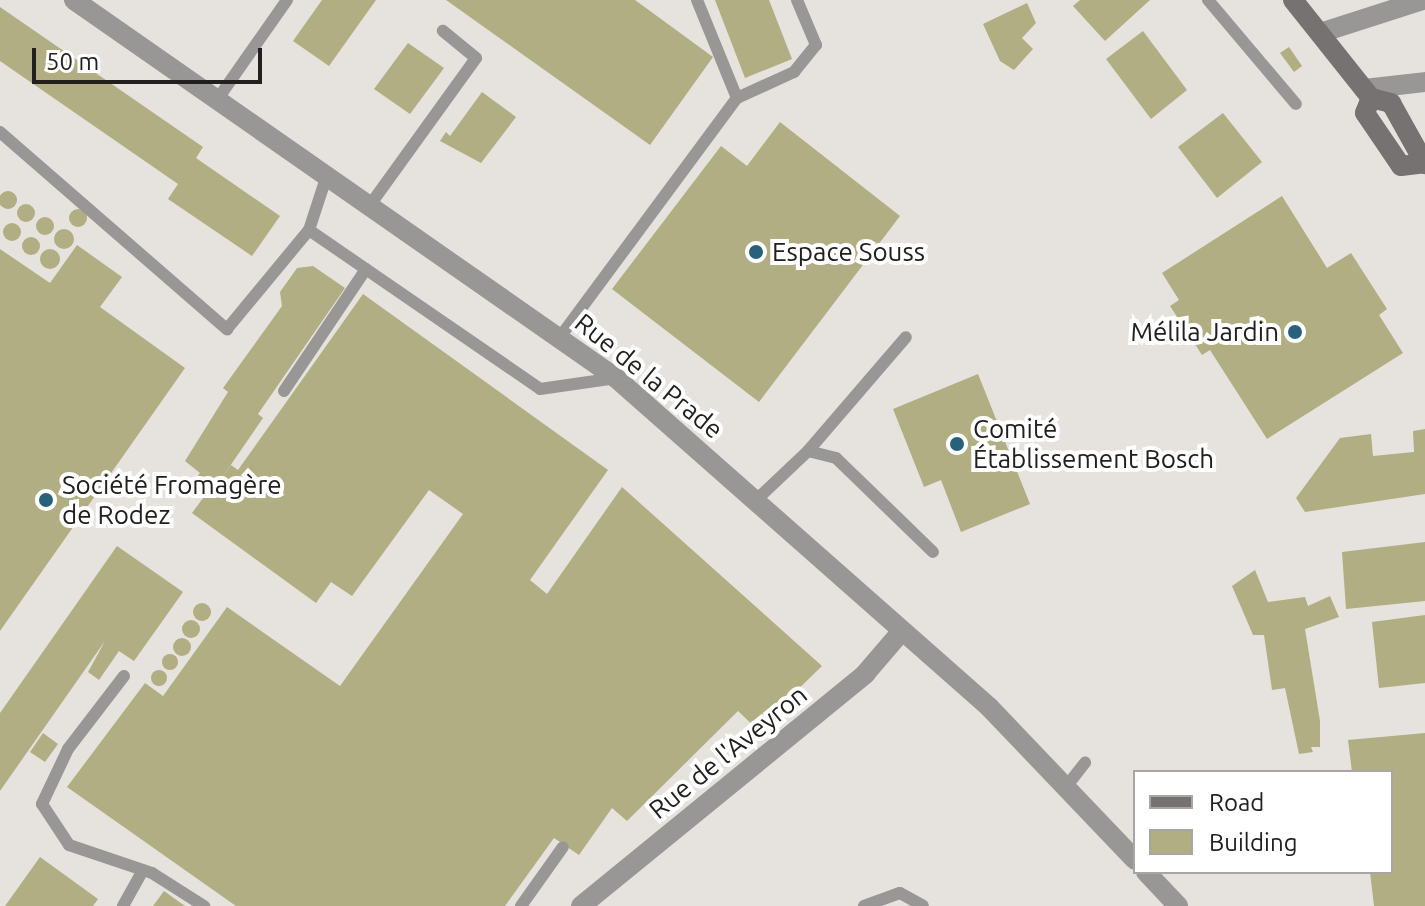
<!DOCTYPE html>
<meta charset="utf-8">
<style>
body{margin:0}
#map{position:relative;width:1425px;height:906px;overflow:hidden;background:#e6e2de;font-family:Ubuntu,sans-serif}
div>[style]{position:absolute}
.building>*{inset:0;background:#b0ae82}
.round{border-radius:50%}
.service>*{height:12px;margin:-6px;padding:0 6px;transform-origin:6px;border-radius:6px;background:#999796}
.minor>*{height:20px;margin:-10px;padding:0 10px;transform-origin:10px;border-radius:10px;background:#999796}
.secondary>*{height:20px;margin:-10px;padding:0 10px;transform-origin:10px;border-radius:10px;background:#757271}
.dots>*{width:22px;height:22px;translate:-50% -50%;box-sizing:border-box;border:4px solid #fff;border-radius:50%}
span{translate:-50% -50%;white-space:nowrap;text-align:center;line-height:1.15;-webkit-text-stroke:8px #fff;paint-order:stroke}
.poi-label{font-size:26px;color:#21201e}
.left{translate:0 -50%;text-align:left}
.right{translate:-100% -50%;text-align:right}
.street-label{font-size:26px;color:#21201e}
.legend{position:absolute;left:1133px;top:770px;width:260px;height:104px;box-sizing:border-box;background:#fff;border:2px solid #a6a6a5;margin:0;padding:10px 14px;list-style:none;font-size:24px;color:#21201e}
.legend li{display:flex;align-items:center;gap:16px;height:40px}
.legend b{width:40px;border:2px solid #a6a6a5}
.scale{position:absolute;left:32px;top:48px;width:230px;height:36px;box-sizing:border-box;border:4px solid #21201e;border-top:0;padding-left:10px;font-size:24px;line-height:28px;white-space:nowrap;color:#21201e;-webkit-text-stroke:6px #fff;paint-order:stroke}
</style>
<div id="map">
<div class="building">
<div style="clip-path:polygon(322px 0,376px 0,329px 66px,293px 41px)"></div>
<div style="clip-path:polygon(446px 0,635px 0,713px 57px,650px 145px)"></div>
<div style="clip-path:polygon(715px 0,769px 0,792px 59px,745px 78px)"></div>
<div style="clip-path:polygon(1080px 0,1150px 0,1105px 41px,1073px 6px)"></div>
<div style="clip-path:polygon(1027px 3px,1036px 23px,1022px 38px,1033px 49px,1014px 70px,1000px 61px,983px 24px)"></div>
<div style="clip-path:polygon(0 7px,203px 147px,196px 158px,280px 216px,252px 256px,168px 199px,178px 184px,0 61px)"></div>
<div style="clip-path:polygon(1143px 31px,1187px 90px,1151px 119px,1106px 59px)"></div>
<div style="clip-path:polygon(408px 43px,444px 68px,410px 114px,374px 89px)"></div>
<div style="clip-path:polygon(1289px 47px,1302px 66px,1294px 72px,1280px 53px)"></div>
<div style="clip-path:polygon(482px 92px,516px 117px,481px 163px,440px 141px,446px 132px,450px 136px)"></div>
<div style="clip-path:polygon(1223px 113px,1262px 162px,1217px 198px,1178px 147px)"></div>
<div style="clip-path:polygon(780px 122px,900px 216px,759px 402px,612px 289px,721px 146px,747px 166px)"></div>
<div class="round" style="left:-1px;top:191px;width:18px;height:18px"></div>
<div style="clip-path:polygon(1282px 196px,1327px 268px,1351px 253px,1387px 309px,1379px 315px,1403px 353px,1267px 439px,1210px 350px,1202px 355px,1170px 306px,1179px 300px,1162px 273px)"></div>
<div class="round" style="left:17px;top:204px;width:18px;height:18px"></div>
<div class="round" style="left:69px;top:209px;width:18px;height:18px"></div>
<div class="round" style="left:36px;top:217px;width:18px;height:18px"></div>
<div class="round" style="left:3px;top:223px;width:18px;height:18px"></div>
<div class="round" style="left:54px;top:229px;width:20px;height:20px"></div>
<div class="round" style="left:22px;top:237px;width:18px;height:18px"></div>
<div style="clip-path:polygon(77px 245px,122px 277px,100px 307px,185px 368px,0 631px,0 249px,50px 283px)"></div>
<div class="round" style="left:40px;top:249px;width:20px;height:20px"></div>
<div style="clip-path:polygon(313px 266px,345px 288px,258px 414px,263px 418px,219px 482px,231px 465px,238px 470px,363px 294px,608px 470px,530px 580px,547px 594px,622px 487px,822px 666px,757px 729px,738px 711px,627px 821px,612px 808px,579px 855px,554px 838px,505px 906px,236px 906px,67px 787px,145px 683px,163px 696px,227px 607px,340px 686px,463px 514px,429px 490px,352px 596px,331px 582px,316px 603px,192px 513px,206px 494px,192px 484px,200px 473px,185px 461px,228px 392px,223px 388px,282px 306px,280px 292px,297px 268px)"></div>
<div style="clip-path:polygon(978px 374px,1030px 504px,961px 532px,941px 480px,924px 487px,893px 409px)"></div>
<div style="clip-path:polygon(1425px 429px,1425px 494px,1305px 512px,1296px 498px,1340px 438px,1371px 434px,1373px 456px,1414px 452px,1413px 431px)"></div>
<div style="clip-path:polygon(1425px 542px,1425px 601px,1346px 609px,1342px 552px)"></div>
<div style="clip-path:polygon(117px 546px,183px 592px,134px 661px,119px 651px,99px 680px,88px 672px,105px 641px,0 791px,0 713px)"></div>
<div style="clip-path:polygon(1255px 570px,1268px 602px,1305px 597px,1308px 606px,1330px 596px,1339px 617px,1305px 629px,1320px 721px,1320px 747px,1311px 747px,1313px 752px,1299px 754px,1285px 688px,1272px 690px,1264px 635px,1253px 635px,1232px 586px)"></div>
<div class="round" style="left:193px;top:603px;width:18px;height:18px"></div>
<div style="clip-path:polygon(1425px 615px,1425px 683px,1379px 688px,1372px 622px)"></div>
<div class="round" style="left:182px;top:620px;width:18px;height:18px"></div>
<div class="round" style="left:173px;top:638px;width:18px;height:18px"></div>
<div class="round" style="left:162px;top:654px;width:16px;height:16px"></div>
<div class="round" style="left:151px;top:670px;width:16px;height:16px"></div>
<div style="clip-path:polygon(43px 733px,58px 744px,45px 762px,30px 752px)"></div>
<div style="clip-path:polygon(1425px 733px,1425px 906px,1374px 906px,1370px 872px,1391px 872px,1391px 772px,1352px 772px,1348px 740px)"></div>
<div style="clip-path:polygon(40px 857px,98px 899px,93px 906px,5px 906px)"></div>
<div style="clip-path:polygon(164px 891px,185px 906px,153px 906px)"></div>
</div>
<div class="service">
<div style="left:697px;top:0;width:106px;rotate:67.8deg"></div>
<div style="left:1208px;top:0;width:136px;rotate:49.8deg"></div>
<div style="left:217px;top:100px;width:122px;rotate:-55deg"></div>
<div style="left:0;top:132px;width:301px;rotate:41deg"></div>
<div style="left:227px;top:329px;width:129px;rotate:-50.4deg"></div>
<div style="left:309px;top:230px;width:58px;rotate:-71.9deg"></div>
<div style="left:370px;top:205px;width:181px;rotate:-54.2deg"></div>
<div style="left:476px;top:58px;width:43px;rotate:-140.7deg"></div>
<div style="left:309px;top:230px;width:280px;rotate:34.5deg"></div>
<div style="left:540px;top:389px;width:77px;rotate:-8.2deg"></div>
<div style="left:560px;top:337px;width:297px;rotate:-53.5deg"></div>
<div style="left:737px;top:98px;width:63px;rotate:-24.5deg"></div>
<div style="left:794px;top:72px;width:35px;rotate:-51deg"></div>
<div style="left:816px;top:45px;width:49px;rotate:-112.9deg"></div>
<div style="left:284px;top:391px;width:147px;rotate:-56.1deg"></div>
<div style="left:808px;top:451px;width:150px;rotate:-49.3deg"></div>
<div style="left:755px;top:501px;width:73px;rotate:-43.3deg"></div>
<div style="left:808px;top:451px;width:29px;rotate:14deg"></div>
<div style="left:836px;top:458px;width:135px;rotate:44.1deg"></div>
<div style="left:124px;top:676px;width:92px;rotate:127.5deg"></div>
<div style="left:68px;top:749px;width:61px;rotate:115.3deg"></div>
<div style="left:42px;top:804px;width:49px;rotate:56.6deg"></div>
<div style="left:69px;top:845px;width:88px;rotate:18.6deg"></div>
<div style="left:152px;top:873px;width:62px;rotate:32.4deg"></div>
<div style="left:1066px;top:787px;width:31px;rotate:-52deg"></div>
<div style="left:123px;top:906px;width:41px;rotate:-60.9deg"></div>
<div style="left:521px;top:906px;width:72px;rotate:-54.6deg"></div>
<div style="left:864px;top:906px;width:38px;rotate:-20deg"></div>
<div style="left:900px;top:893px;width:26px;rotate:29deg"></div>
</div>
<div class="minor">
<div style="left:74px;top:0;width:661px;rotate:34.89deg"></div>
<div style="left:616px;top:378px;width:497px;rotate:41.4deg"></div>
<div style="left:989px;top:707px;width:211px;rotate:46.3deg"></div>
<div style="left:1320px;top:33px;width:108px;rotate:-17.8deg"></div>
<div style="left:1364px;top:89px;width:61px;rotate:-6.5deg"></div>
<div style="left:1146px;top:872px;width:47px;rotate:46.7deg"></div>
<div style="left:581px;top:906px;width:367px;rotate:-39.2deg"></div>
<div style="left:865px;top:674px;width:55px;rotate:-49.4deg"></div>
</div>
<div class="secondary">
<div style="left:1293px;top:0;width:125px;rotate:51.5deg"></div>
<div style="left:1371px;top:98px;width:21px;rotate:14deg"></div>
<div style="left:1391px;top:103px;width:70px;rotate:60.9deg"></div>
<div style="left:1371px;top:98px;width:16px;rotate:112deg"></div>
<div style="left:1365px;top:113px;width:64px;rotate:55.8deg"></div>
<div style="left:1401px;top:166px;width:24px;rotate:-7deg"></div>
</div>
<div class="dots">
<div style="left:756px;top:252px;background:#27617a"></div>
<div style="left:1295px;top:332px;background:#27617a"></div>
<div style="left:957px;top:444px;background:#27617a"></div>
<div style="left:46px;top:500px;background:#27617a"></div>
</div>
<div class="poi-label">
<span class="left" style="left:772px;top:252px">Espace Souss</span>
<span class="right" style="left:1279px;top:332px">Mélila Jardin</span>
<span class="left" style="left:973px;top:444px">Comité<br>Établissement Bosch</span>
<span class="left" style="left:62px;top:500px">Société Fromagère<br>de Rodez</span>
</div>
<div class="street-label">
<span style="left:649px;top:376px;rotate:39deg">Rue de la Prade</span>
<span style="left:728px;top:752px;rotate:-39deg">Rue de l'Aveyron</span>
</div>
<ul class="legend">
<li><b style="height:10px;background:#757271"></b>Road</li>
<li><b style="height:22px;background:#b0ae82"></b>Building</li>
</ul>
<div class="scale">50 m</div>
</div>
